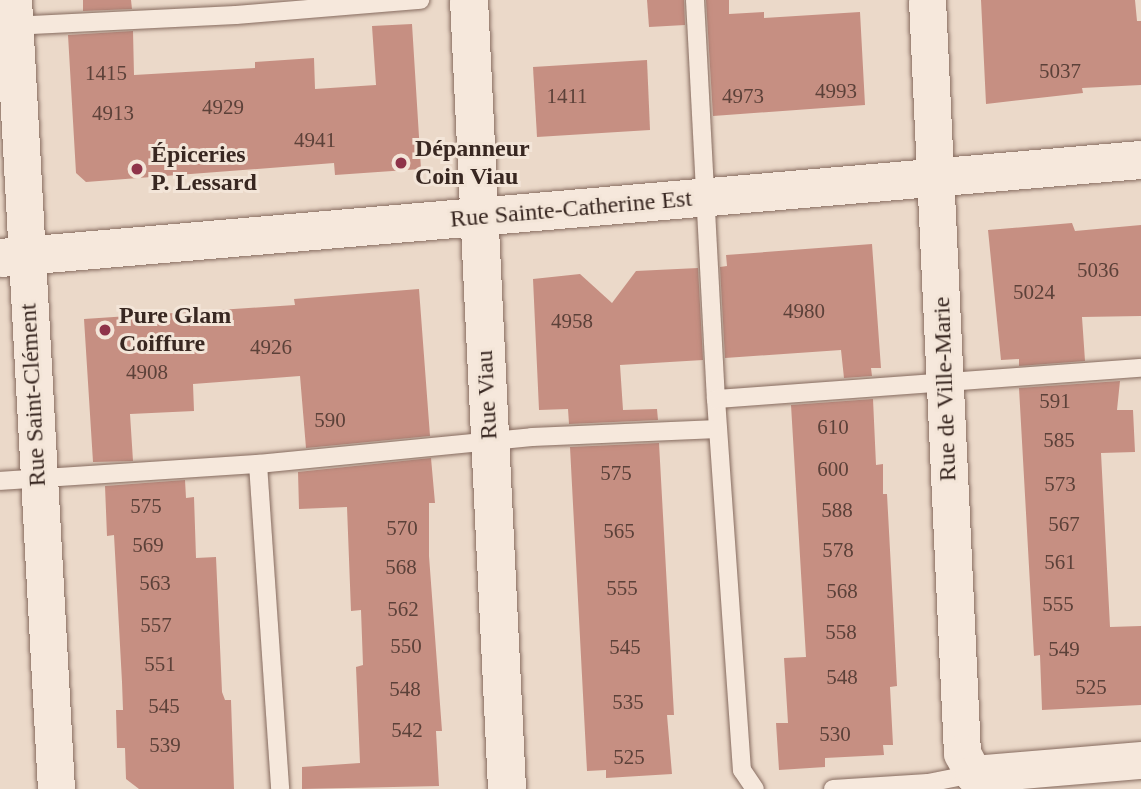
<!DOCTYPE html>
<meta charset="utf-8">
<style>
body{margin:0}
#map{position:relative;width:1141px;height:789px;overflow:hidden;background:#ebd9c9;font-family:Georgia,serif}
div>[style]{position:absolute}
.building>*{inset:0;background:#c68f82}
.roads{filter:drop-shadow(0 0 2px #866b5f) drop-shadow(0 0 2px #866b5f)}
.service>*{height:18px;margin:-9px;padding:0 9px;transform-origin:9px;border-radius:9px;background:#f6e8dc}
.minor>*{height:37px;margin:-18.5px;padding:0 18.5px;transform-origin:18.5px;border-radius:18.5px;background:#f6e8dc}
.tertiary>*{height:38px;margin:-19px;padding:0 19px;transform-origin:19px;border-radius:19px;background:#f6e8dc}
.secondary>*{height:38px;margin:-19px;padding:0 19px;transform-origin:19px;border-radius:19px;background:#f6e8dc}
.dots>*{width:19px;height:19px;translate:-50% -50%;box-sizing:border-box;border:4px solid #f3e5d8;border-radius:50%}
span{translate:-50% -50%;white-space:nowrap;text-align:center;line-height:1.15;-webkit-text-stroke:6px #f3e5d8;paint-order:stroke}
.number-label{font-size:21px;color:#5c4139}
.number-label span{-webkit-text-stroke-width:0}
.poi-label{font-size:24px;color:#382721;font-weight:700}
.left{translate:0 -50%;text-align:left}
.street-label{font-size:24px;color:#382721}
</style>
<div id="map">
<div class="building">
<div style="clip-path:polygon(83px 0,131px 0,132px 9px,83px 11px)"></div>
<div style="clip-path:polygon(647px 0,684px 0,685px 25px,649px 27px)"></div>
<div style="clip-path:polygon(706px 0,729px 0,729px 14px,764px 12px,764px 18px,860px 12px,865px 105px,713px 116px)"></div>
<div style="clip-path:polygon(981px 0,1135px 0,1137px 21px,1141px 21px,1141px 85px,1082px 88px,1083px 93px,986px 104px)"></div>
<div style="clip-path:polygon(412px 24px,421px 169px,335px 175px,334px 163px,86px 182px,76px 173px,68px 35px,133px 31px,134px 75px,255px 68px,255px 62px,314px 58px,315px 89px,376px 85px,372px 26px)"></div>
<div style="clip-path:polygon(647px 60px,650px 130px,537px 137px,533px 67px)"></div>
<div style="clip-path:polygon(1072px 223px,1075px 231px,1141px 225px,1141px 316px,1082px 317px,1085px 361px,1019px 366px,1019px 359px,1001px 360px,988px 230px)"></div>
<div style="clip-path:polygon(872px 244px,881px 368px,871px 368px,872px 376px,844px 378px,841px 350px,725px 358px,720px 267px,727px 266px,726px 255px)"></div>
<div style="clip-path:polygon(698px 268px,703px 360px,620px 365px,623px 410px,657px 409px,658px 420px,569px 424px,568px 409px,539px 410px,533px 279px,580px 274px,612px 303px,636px 271px)"></div>
<div style="clip-path:polygon(419px 289px,430px 436px,306px 448px,300px 376px,193px 384px,194px 411px,130px 414px,133px 461px,93px 462px,84px 319px,295px 305px,294px 299px)"></div>
<div style="clip-path:polygon(1120px 381px,1117px 410px,1133px 410px,1135px 452px,1101px 453px,1110px 627px,1141px 626px,1141px 705px,1042px 710px,1040px 655px,1034px 656px,1019px 388px)"></div>
<div style="clip-path:polygon(873px 399px,876px 465px,883px 464px,883px 494px,887px 494px,893px 606px,897px 686px,890px 687px,893px 745px,883px 745px,884px 755px,825px 758px,825px 767px,779px 770px,776px 723px,788px 723px,784px 658px,806px 657px,791px 405px)"></div>
<div style="clip-path:polygon(659px 443px,674px 715px,667px 715px,672px 774px,606px 778px,606px 770px,587px 771px,570px 447px)"></div>
<div style="clip-path:polygon(431px 458px,435px 503px,429px 503px,429px 556px,442px 731px,436px 731px,439px 786px,302px 789px,302px 767px,360px 763px,356px 667px,363px 665px,361px 610px,351px 611px,347px 507px,299px 509px,298px 472px)"></div>
<div style="clip-path:polygon(185px 480px,186px 498px,194px 497px,196px 558px,216px 557px,222px 692px,225px 700px,231px 700px,234px 789px,139px 789px,126px 779px,125px 748px,117px 748px,116px 710px,123px 710px,122px 682px,114px 535px,107px 536px,105px 486px)"></div>
</div>
<div class="roads">
<div class="service">
<div style="left:695px;top:0;width:400px;rotate:87deg"></div>
<div style="left:716px;top:399px;width:372px;rotate:86deg"></div>
<div style="left:742px;top:770px;width:23px;rotate:56deg"></div>
<div style="left:11px;top:26px;width:225px;rotate:-2.8deg"></div>
<div style="left:236px;top:15px;width:185px;rotate:-4.7deg"></div>
<div style="left:716px;top:399px;width:426px;rotate:-4.2deg"></div>
<div style="left:258px;top:464px;width:326px;rotate:86.1deg"></div>
<div style="left:0;top:481px;width:259px;rotate:-3.8deg"></div>
<div style="left:258px;top:464px;width:275px;rotate:-5.6deg"></div>
<div style="left:532px;top:437px;width:186px;rotate:-2.5deg"></div>
<div style="left:833px;top:789px;width:95px;rotate:-3.6deg"></div>
<div style="left:928px;top:783px;width:46px;rotate:-11.3deg"></div>
</div>
<div class="minor">
<div style="left:13px;top:0;width:790px;rotate:86.88deg"></div>
<div style="left:927px;top:0;width:754px;rotate:87.34deg"></div>
<div style="left:962px;top:753px;width:24px;rotate:62deg"></div>
<div style="left:973px;top:774px;width:169px;rotate:-4.8deg"></div>
</div>
<div class="tertiary">
<div style="left:0;top:258px;width:1145px;rotate:-4.91deg"></div>
</div>
<div class="secondary">
<div style="left:469px;top:0;width:790px;rotate:87.24deg"></div>
</div>
</div>
<div class="dots">
<div style="left:401px;top:163px;background:#8f344a"></div>
<div style="left:137px;top:169px;background:#8f344a"></div>
<div style="left:105px;top:330px;background:#8f344a"></div>
</div>
<div class="number-label">
<span style="left:1060px;top:71px">5037</span>
<span style="left:106px;top:73px">1415</span>
<span style="left:836px;top:91px">4993</span>
<span style="left:567px;top:96px">1411</span>
<span style="left:743px;top:96px">4973</span>
<span style="left:223px;top:107px">4929</span>
<span style="left:113px;top:113px">4913</span>
<span style="left:315px;top:140px">4941</span>
<span style="left:1098px;top:270px">5036</span>
<span style="left:1034px;top:292px">5024</span>
<span style="left:804px;top:311px">4980</span>
<span style="left:572px;top:321px">4958</span>
<span style="left:271px;top:347px">4926</span>
<span style="left:147px;top:372px">4908</span>
<span style="left:1055px;top:401px">591</span>
<span style="left:330px;top:420px">590</span>
<span style="left:833px;top:427px">610</span>
<span style="left:1059px;top:440px">585</span>
<span style="left:833px;top:469px">600</span>
<span style="left:616px;top:473px">575</span>
<span style="left:1060px;top:484px">573</span>
<span style="left:146px;top:506px">575</span>
<span style="left:837px;top:510px">588</span>
<span style="left:1064px;top:524px">567</span>
<span style="left:402px;top:528px">570</span>
<span style="left:619px;top:531px">565</span>
<span style="left:148px;top:545px">569</span>
<span style="left:838px;top:550px">578</span>
<span style="left:1060px;top:562px">561</span>
<span style="left:401px;top:567px">568</span>
<span style="left:155px;top:583px">563</span>
<span style="left:622px;top:588px">555</span>
<span style="left:842px;top:591px">568</span>
<span style="left:1058px;top:604px">555</span>
<span style="left:403px;top:609px">562</span>
<span style="left:156px;top:625px">557</span>
<span style="left:841px;top:632px">558</span>
<span style="left:406px;top:646px">550</span>
<span style="left:625px;top:647px">545</span>
<span style="left:1064px;top:649px">549</span>
<span style="left:160px;top:664px">551</span>
<span style="left:842px;top:677px">548</span>
<span style="left:1091px;top:687px">525</span>
<span style="left:405px;top:689px">548</span>
<span style="left:628px;top:702px">535</span>
<span style="left:164px;top:706px">545</span>
<span style="left:407px;top:730px">542</span>
<span style="left:835px;top:734px">530</span>
<span style="left:165px;top:745px">539</span>
<span style="left:629px;top:757px">525</span>
</div>
<div class="poi-label">
<span class="left" style="left:415px;top:163px">Dépanneur<br>Coin Viau</span>
<span class="left" style="left:151px;top:169px">Épiceries<br>P. Lessard</span>
<span class="left" style="left:119px;top:330px">Pure Glam<br>Coiffure</span>
</div>
<div class="street-label">
<span style="left:571px;top:209px;rotate:-5deg">Rue Sainte-Catherine Est</span>
<span style="left:945px;top:389px;rotate:-92deg">Rue de Ville-Marie</span>
<span style="left:33px;top:395px;rotate:-93deg">Rue Saint-Clément</span>
<span style="left:487px;top:395px;rotate:-93deg">Rue Viau</span>
</div>
</div>
